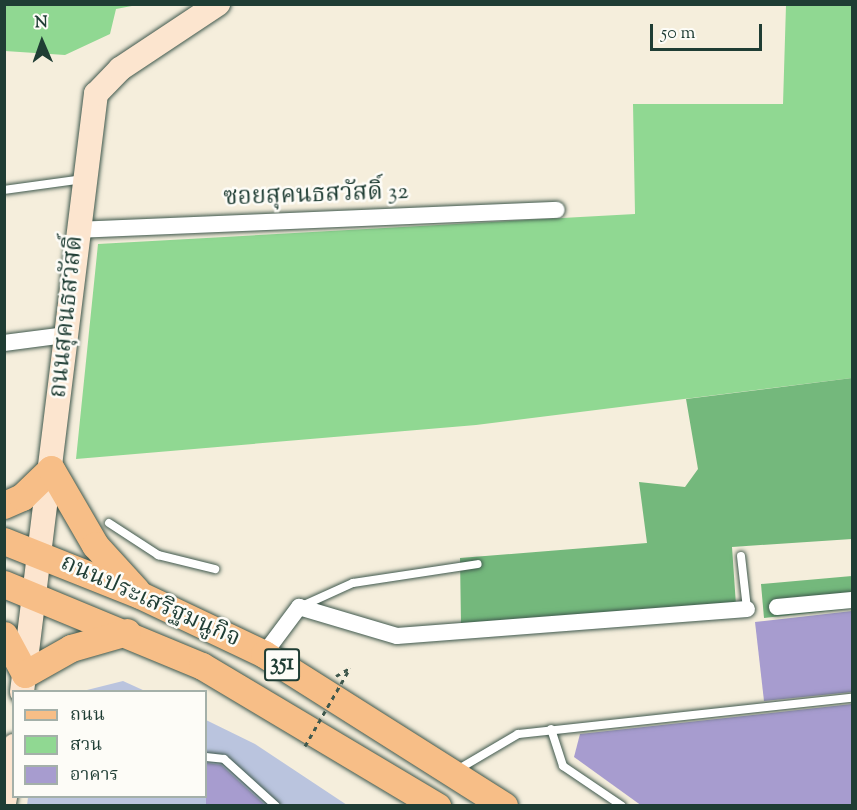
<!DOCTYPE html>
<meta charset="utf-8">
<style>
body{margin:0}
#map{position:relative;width:857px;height:810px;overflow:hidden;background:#f5eedc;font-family:"Sorts Mill Goudy","Noto Serif Thai",serif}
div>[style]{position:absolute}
.industrial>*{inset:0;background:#bac4de}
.green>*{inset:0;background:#90d892}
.forest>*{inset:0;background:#74b87c}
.building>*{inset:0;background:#a79ccf}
.path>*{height:3px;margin-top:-1.5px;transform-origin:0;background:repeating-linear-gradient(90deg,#3f584d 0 4.5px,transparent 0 9px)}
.roads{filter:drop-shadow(0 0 2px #3f584d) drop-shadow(0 0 2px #3f584d)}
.lane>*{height:8px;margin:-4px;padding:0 4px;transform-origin:4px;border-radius:4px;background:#fff}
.street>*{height:16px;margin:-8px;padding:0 8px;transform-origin:8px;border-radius:8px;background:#fff}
.secondary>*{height:24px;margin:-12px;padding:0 12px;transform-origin:12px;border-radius:12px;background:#fce5cf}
.primary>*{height:27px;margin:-13.5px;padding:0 13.5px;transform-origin:13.5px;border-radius:13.5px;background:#f7be87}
.path-bridge>*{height:3px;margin-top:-1.5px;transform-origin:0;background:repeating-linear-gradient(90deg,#3f584d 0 4.5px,transparent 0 9px)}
span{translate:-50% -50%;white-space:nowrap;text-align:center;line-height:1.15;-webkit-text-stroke:5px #fdfcf7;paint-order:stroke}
.shield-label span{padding:2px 4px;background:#fdfcf7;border:2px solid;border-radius:4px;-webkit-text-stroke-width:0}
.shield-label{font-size:22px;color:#1f3d34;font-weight:700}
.street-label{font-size:24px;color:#1f3d34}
.frame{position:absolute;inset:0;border:6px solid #1f3d34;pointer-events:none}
.legend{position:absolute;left:12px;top:690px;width:195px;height:108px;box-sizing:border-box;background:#fdfcf7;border:2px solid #a4b0a9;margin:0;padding:8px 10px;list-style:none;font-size:18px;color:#1f3d34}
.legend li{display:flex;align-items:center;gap:12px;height:30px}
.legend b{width:30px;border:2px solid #a4b0a9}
.north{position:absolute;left:12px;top:12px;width:60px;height:60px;-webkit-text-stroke:4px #fdfcf7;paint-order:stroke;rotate:358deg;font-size:16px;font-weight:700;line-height:24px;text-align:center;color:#1f3d34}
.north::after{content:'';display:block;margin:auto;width:21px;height:27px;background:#1f3d34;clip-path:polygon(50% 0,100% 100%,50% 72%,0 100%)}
.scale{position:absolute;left:650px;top:24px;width:112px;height:27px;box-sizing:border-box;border:3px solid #1f3d34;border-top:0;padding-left:8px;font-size:18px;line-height:21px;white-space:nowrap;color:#1f3d34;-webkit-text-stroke:4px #fdfcf7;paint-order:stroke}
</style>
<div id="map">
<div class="industrial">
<div style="clip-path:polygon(123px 681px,145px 691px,83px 691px)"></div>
<div style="clip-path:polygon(206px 720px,255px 744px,347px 805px,27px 806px,28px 797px,206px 796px)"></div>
</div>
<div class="green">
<div style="clip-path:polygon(4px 5px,5px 4px,137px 5px,116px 9px,110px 34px,65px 55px,5px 51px)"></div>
<div style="clip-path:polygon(786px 5px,852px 6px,852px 378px,476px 425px,76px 459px,98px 244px,635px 214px,633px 104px,783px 104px)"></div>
</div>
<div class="forest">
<div style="clip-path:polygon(852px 378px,852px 539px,732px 547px,736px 605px,461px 625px,460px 558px,647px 543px,639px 482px,685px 487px,698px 469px,686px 399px)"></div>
<div style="clip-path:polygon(852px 576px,852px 608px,764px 618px,761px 584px)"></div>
</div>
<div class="building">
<div style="clip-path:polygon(852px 611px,852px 692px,764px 701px,755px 622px)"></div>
<div style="clip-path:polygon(852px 704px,852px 806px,642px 806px,574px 757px,580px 734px)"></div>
<div style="clip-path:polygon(206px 763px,221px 765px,266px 806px,206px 806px)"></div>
</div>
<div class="path">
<div style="left:336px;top:676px;width:16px;rotate:-30deg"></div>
</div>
<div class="roads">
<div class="lane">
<div style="left:4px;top:190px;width:80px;rotate:-7.9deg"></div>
<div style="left:109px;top:523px;width:59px;rotate:33.1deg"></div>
<div style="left:158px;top:555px;width:59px;rotate:13.8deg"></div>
<div style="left:741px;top:556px;width:53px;rotate:83.5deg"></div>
<div style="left:302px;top:606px;width:56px;rotate:-24.3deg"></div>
<div style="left:353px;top:583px;width:126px;rotate:-8.6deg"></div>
<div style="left:551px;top:729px;width:39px;rotate:72deg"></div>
<div style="left:563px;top:766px;width:71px;rotate:34.1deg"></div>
<div style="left:206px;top:757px;width:18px;rotate:6deg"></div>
<div style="left:224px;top:759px;width:70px;rotate:42.1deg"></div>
<div style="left:457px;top:770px;width:71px;rotate:-30.5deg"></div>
<div style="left:518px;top:734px;width:336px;rotate:-6.2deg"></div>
</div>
<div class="street">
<div style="left:77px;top:230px;width:480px;rotate:-2.4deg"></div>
<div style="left:4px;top:343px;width:63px;rotate:-7.4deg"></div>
<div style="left:777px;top:607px;width:75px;rotate:-5.3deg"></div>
<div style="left:264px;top:654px;width:59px;rotate:-53.3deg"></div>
<div style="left:299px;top:607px;width:102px;rotate:16.5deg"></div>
<div style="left:397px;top:636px;width:351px;rotate:-4.4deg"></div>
</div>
<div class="secondary">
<div style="left:22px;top:692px;width:603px;rotate:-82.95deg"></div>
<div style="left:96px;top:94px;width:35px;rotate:-46deg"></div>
<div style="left:120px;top:69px;width:118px;rotate:-33.6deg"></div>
<div style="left:4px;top:803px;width:58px;rotate:-80deg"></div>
</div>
<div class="primary">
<div style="left:4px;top:505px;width:20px;rotate:-24deg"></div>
<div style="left:22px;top:497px;width:40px;rotate:-44deg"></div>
<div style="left:51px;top:469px;width:88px;rotate:59.9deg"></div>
<div style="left:95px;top:545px;width:61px;rotate:47.7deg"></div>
<div style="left:4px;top:541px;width:146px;rotate:21.7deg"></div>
<div style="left:140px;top:595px;width:137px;rotate:25.4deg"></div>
<div style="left:264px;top:654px;width:284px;rotate:32.3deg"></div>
<div style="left:4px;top:584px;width:214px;rotate:22.5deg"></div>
<div style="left:202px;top:666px;width:274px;rotate:30.8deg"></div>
<div style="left:4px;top:635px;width:44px;rotate:61.7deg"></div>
<div style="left:25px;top:674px;width:53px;rotate:-29.5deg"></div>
<div style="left:71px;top:648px;width:58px;rotate:-15.9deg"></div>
</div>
</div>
<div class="path-bridge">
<div style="left:305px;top:746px;width:90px;rotate:-60deg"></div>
</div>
<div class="shield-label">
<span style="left:282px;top:665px">351</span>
</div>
<div class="street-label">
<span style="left:316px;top:196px;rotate:-2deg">ซอยสุคนธสวัสดิ์ 32</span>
<span style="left:68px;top:317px;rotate:-84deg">ถนนสุคนธสวัสดิ์</span>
<span style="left:150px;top:602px;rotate:24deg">ถนนประเสริฐมนูกิจ</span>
</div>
<div class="frame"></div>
<ul class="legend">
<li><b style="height:8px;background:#f7be87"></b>ถนน</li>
<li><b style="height:16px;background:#90d892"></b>สวน</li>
<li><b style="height:16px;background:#a79ccf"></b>อาคาร</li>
</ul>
<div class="north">N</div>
<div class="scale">50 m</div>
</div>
